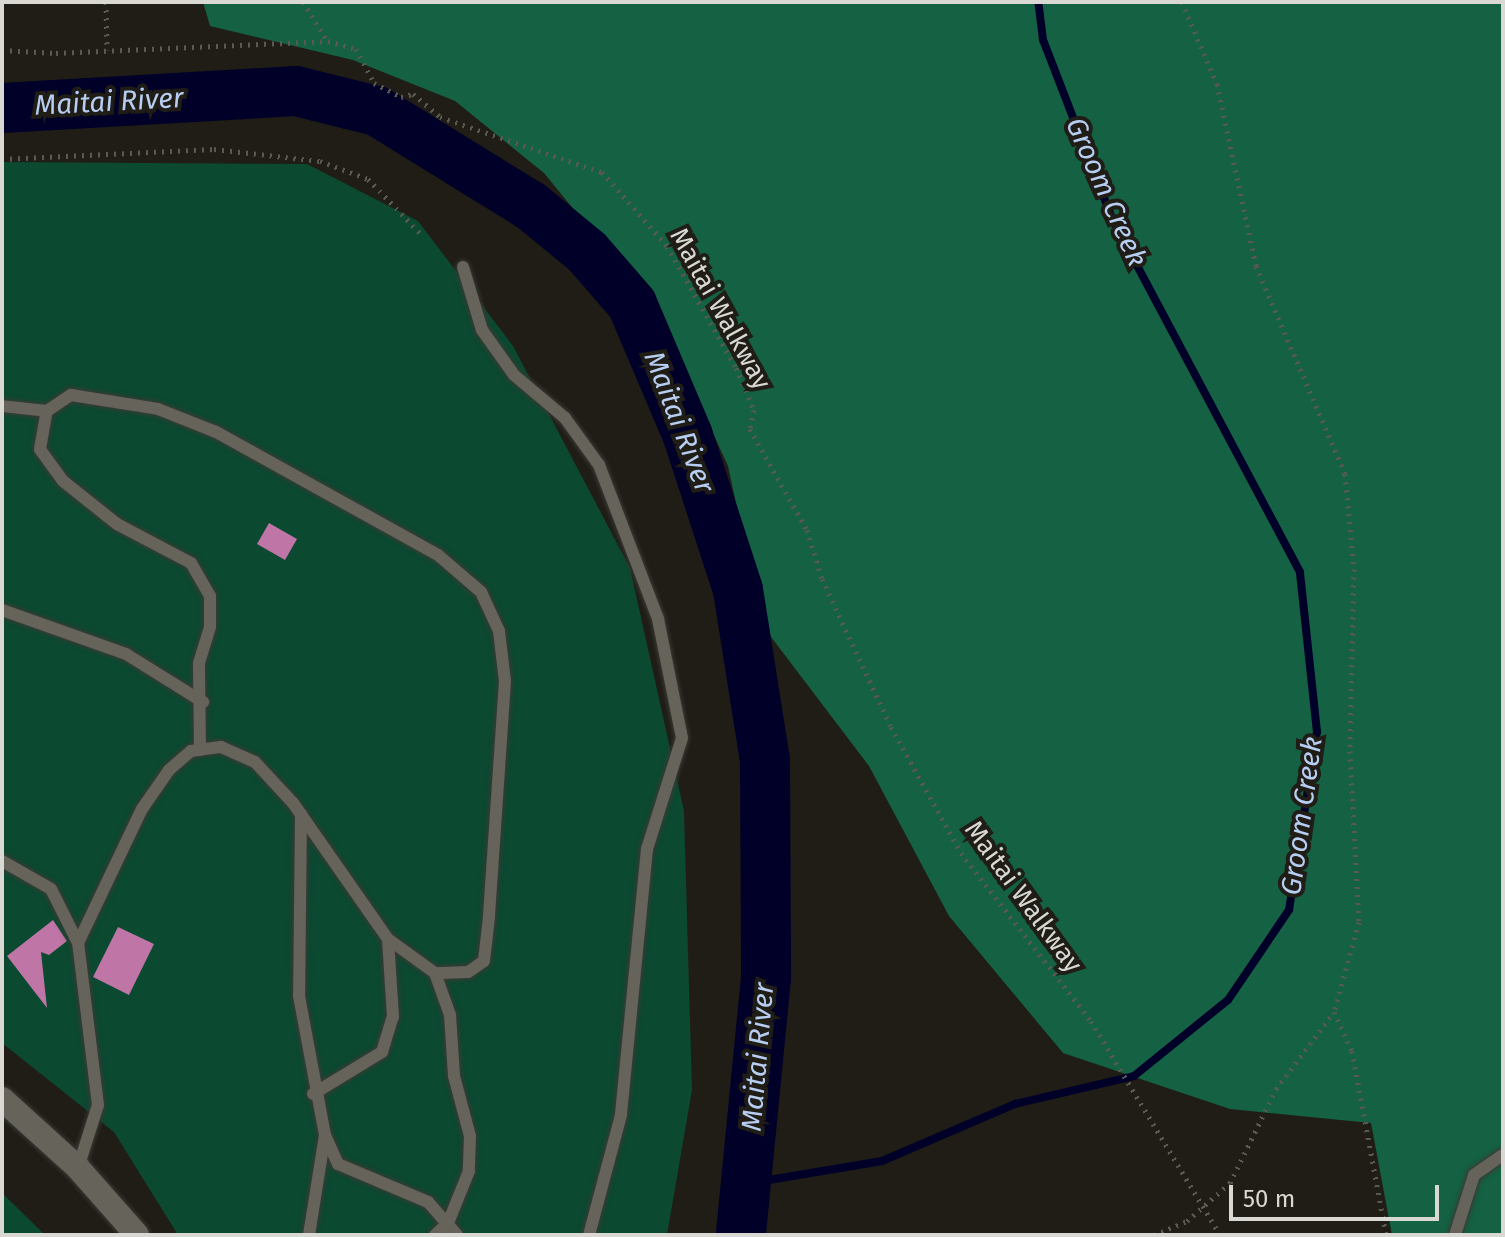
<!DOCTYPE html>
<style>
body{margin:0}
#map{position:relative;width:1505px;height:1237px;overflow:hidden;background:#1f1d16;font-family:"Fira Sans",sans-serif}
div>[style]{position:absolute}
.green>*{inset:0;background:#0b4931}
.forest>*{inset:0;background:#146143}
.stream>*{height:8px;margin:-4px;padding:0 4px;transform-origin:4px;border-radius:4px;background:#000028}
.river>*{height:50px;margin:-25px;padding:0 25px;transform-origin:25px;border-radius:25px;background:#000028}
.building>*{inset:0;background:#bf75a6}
.path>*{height:5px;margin-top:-2.5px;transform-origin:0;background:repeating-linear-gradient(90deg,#5a5952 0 2px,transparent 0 8px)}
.roads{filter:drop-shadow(0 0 2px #3b3935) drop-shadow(0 0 2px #3b3935)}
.lane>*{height:12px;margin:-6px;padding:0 6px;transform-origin:6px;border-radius:6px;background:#66635b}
.street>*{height:24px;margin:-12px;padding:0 12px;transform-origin:12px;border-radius:12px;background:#66635b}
span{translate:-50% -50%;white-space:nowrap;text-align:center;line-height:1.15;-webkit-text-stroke:8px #1f1d16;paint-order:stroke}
.street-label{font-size:26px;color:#d9d8d3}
.water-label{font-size:28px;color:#b7cef2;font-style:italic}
.frame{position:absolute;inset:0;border:4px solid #d9d8d3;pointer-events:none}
.scale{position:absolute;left:1229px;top:1185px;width:210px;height:36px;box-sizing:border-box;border:4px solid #d9d8d3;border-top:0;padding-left:10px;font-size:24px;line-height:28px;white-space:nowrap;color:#d9d8d3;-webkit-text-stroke:6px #1f1d16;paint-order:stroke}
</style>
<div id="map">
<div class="green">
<div style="clip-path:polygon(2px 162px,307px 164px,418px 221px,513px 346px,630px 568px,684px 811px,692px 1090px,667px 1235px,178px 1235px,114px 1132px,2px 1043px)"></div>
<div style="clip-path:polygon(2px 1193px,45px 1235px,2px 1235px)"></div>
</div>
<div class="forest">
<div style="clip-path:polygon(203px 2px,1503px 2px,1503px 1235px,1392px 1235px,1371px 1123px,1230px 1109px,1063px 1053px,949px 916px,869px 766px,762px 625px,728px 466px,657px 311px,544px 173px,455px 101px,353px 60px,210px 26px)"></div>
</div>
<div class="stream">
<div style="left:745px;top:1184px;width:139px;rotate:-9.5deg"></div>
<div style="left:882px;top:1161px;width:145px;rotate:-23.2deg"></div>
<div style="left:1015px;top:1104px;width:122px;rotate:-13.2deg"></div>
<div style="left:1134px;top:1076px;width:121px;rotate:-39deg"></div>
<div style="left:1228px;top:1000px;width:109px;rotate:-55.9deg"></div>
<div style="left:1289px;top:910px;width:180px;rotate:-81.1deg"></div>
<div style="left:1317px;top:732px;width:161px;rotate:-96.1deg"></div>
<div style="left:1300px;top:572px;width:403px;rotate:-118deg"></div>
<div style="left:1111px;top:216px;width:189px;rotate:-111.1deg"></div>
<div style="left:1043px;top:40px;width:38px;rotate:-97deg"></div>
</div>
<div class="river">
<div style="left:2px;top:108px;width:294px;rotate:-3.3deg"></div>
<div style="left:296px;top:91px;width:83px;rotate:13.9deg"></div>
<div style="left:377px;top:111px;width:181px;rotate:31.7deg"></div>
<div style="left:531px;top:206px;width:72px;rotate:39.4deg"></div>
<div style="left:587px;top:252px;width:69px;rotate:49.1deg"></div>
<div style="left:632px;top:304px;width:143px;rotate:67deg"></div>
<div style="left:688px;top:436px;width:162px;rotate:72deg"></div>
<div style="left:738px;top:590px;width:173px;rotate:81deg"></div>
<div style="left:765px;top:761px;width:217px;rotate:89.7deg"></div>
<div style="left:766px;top:978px;width:258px;rotate:95.6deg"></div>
</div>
<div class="building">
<div style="clip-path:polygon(269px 523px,297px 539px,285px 560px,257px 544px)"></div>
<div style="clip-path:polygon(53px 920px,67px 941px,49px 955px,41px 952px,47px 1008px,7px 956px)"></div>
<div style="clip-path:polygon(118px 927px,154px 944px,129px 995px,93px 977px)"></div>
</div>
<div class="path">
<div style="left:106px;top:2px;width:48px;rotate:88.8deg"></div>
<div style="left:303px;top:2px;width:45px;rotate:57.7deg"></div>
<div style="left:1182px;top:2px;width:89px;rotate:66.9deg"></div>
<div style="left:1217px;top:84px;width:186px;rotate:77.9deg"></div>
<div style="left:1256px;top:266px;width:226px;rotate:66.8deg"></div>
<div style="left:1345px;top:474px;width:95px;rotate:84.6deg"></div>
<div style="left:1354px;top:569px;width:182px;rotate:91.3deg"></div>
<div style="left:1350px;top:751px;width:171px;rotate:87deg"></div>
<div style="left:1359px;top:922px;width:93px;rotate:105.5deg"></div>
<div style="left:1334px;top:1012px;width:43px;rotate:65.2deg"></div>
<div style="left:1352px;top:1051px;width:187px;rotate:79.5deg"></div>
<div style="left:2px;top:50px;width:54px;rotate:3.2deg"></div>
<div style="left:56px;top:53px;width:272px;rotate:-2.5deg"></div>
<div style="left:328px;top:41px;width:29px;rotate:16deg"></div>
<div style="left:356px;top:49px;width:38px;rotate:62deg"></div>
<div style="left:374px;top:83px;width:30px;rotate:27deg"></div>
<div style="left:401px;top:97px;width:12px;rotate:-14deg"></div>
<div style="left:413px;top:94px;width:35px;rotate:40deg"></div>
<div style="left:440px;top:117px;width:171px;rotate:18.8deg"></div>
<div style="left:602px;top:172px;width:98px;rotate:48.7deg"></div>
<div style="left:667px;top:246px;width:140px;rotate:60.5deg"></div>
<div style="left:736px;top:368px;width:46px;rotate:66.8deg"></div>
<div style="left:754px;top:410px;width:19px;rotate:102deg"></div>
<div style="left:750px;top:429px;width:116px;rotate:60.6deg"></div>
<div style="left:807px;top:530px;width:51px;rotate:73deg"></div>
<div style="left:822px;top:579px;width:163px;rotate:65deg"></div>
<div style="left:891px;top:727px;width:144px;rotate:60.9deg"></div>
<div style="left:961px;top:853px;width:212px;rotate:52.3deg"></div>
<div style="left:1091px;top:1021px;width:250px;rotate:58.9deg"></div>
<div style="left:2px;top:159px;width:212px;rotate:-2.7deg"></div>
<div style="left:214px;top:149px;width:107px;rotate:6.5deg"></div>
<div style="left:320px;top:161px;width:51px;rotate:20.6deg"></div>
<div style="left:368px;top:179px;width:75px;rotate:46.1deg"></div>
<div style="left:1154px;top:1235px;width:36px;rotate:-23deg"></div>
<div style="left:1187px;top:1221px;width:57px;rotate:-41.5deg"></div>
<div style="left:1230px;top:1183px;width:105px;rotate:-63.9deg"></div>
<div style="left:1276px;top:1089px;width:96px;rotate:-53deg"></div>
</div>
<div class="roads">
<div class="lane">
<div style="left:463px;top:267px;width:66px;rotate:73.2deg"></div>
<div style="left:482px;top:330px;width:55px;rotate:54.6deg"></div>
<div style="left:514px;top:375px;width:67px;rotate:40.1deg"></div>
<div style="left:565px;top:418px;width:58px;rotate:54.1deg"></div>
<div style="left:599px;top:465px;width:165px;rotate:69deg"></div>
<div style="left:658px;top:619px;width:121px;rotate:78.6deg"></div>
<div style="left:682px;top:738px;width:116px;rotate:107.5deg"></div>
<div style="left:647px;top:849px;width:267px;rotate:95.6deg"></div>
<div style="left:621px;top:1115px;width:124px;rotate:104.9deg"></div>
<div style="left:2px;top:406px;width:45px;rotate:6.3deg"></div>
<div style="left:2px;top:610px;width:132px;rotate:19.5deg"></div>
<div style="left:126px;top:654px;width:91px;rotate:31.9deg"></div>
<div style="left:200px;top:750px;width:87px;rotate:-90.7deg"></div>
<div style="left:199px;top:663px;width:38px;rotate:-73deg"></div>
<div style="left:210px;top:627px;width:31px;rotate:-90deg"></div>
<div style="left:210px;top:596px;width:38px;rotate:-120deg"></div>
<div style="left:191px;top:563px;width:84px;rotate:-152.2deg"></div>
<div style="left:117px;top:524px;width:69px;rotate:-141.5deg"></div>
<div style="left:63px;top:481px;width:39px;rotate:-126deg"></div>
<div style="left:40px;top:449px;width:39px;rotate:-80deg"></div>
<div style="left:47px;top:411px;width:29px;rotate:-34deg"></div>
<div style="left:71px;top:395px;width:88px;rotate:9.1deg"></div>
<div style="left:158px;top:409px;width:62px;rotate:21.6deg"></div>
<div style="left:216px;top:432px;width:254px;rotate:29deg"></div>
<div style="left:438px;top:555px;width:57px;rotate:40.7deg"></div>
<div style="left:481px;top:592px;width:43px;rotate:65.2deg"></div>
<div style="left:499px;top:631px;width:50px;rotate:83.2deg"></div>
<div style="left:505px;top:681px;width:237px;rotate:93.9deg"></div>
<div style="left:489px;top:917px;width:44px;rotate:96.5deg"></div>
<div style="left:484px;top:961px;width:19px;rotate:145deg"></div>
<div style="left:468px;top:972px;width:33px;rotate:178deg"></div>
<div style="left:301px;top:814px;width:182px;rotate:90.6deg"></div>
<div style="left:299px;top:996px;width:141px;rotate:79.4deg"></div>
<div style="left:325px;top:1135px;width:32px;rotate:66deg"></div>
<div style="left:338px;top:1164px;width:98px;rotate:22.9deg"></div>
<div style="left:428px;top:1202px;width:44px;rotate:48.7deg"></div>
<div style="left:2px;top:861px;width:56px;rotate:29.7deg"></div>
<div style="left:51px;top:889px;width:60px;rotate:63.4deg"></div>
<div style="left:313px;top:1094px;width:81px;rotate:-31.3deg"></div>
<div style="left:382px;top:1052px;width:37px;rotate:-73deg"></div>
<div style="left:393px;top:1017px;width:78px;rotate:-93.7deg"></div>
<div style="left:78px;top:1168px;width:66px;rotate:-72.4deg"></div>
<div style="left:98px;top:1105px;width:163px;rotate:-97deg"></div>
<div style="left:78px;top:943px;width:148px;rotate:-64.5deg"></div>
<div style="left:142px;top:809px;width:47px;rotate:-55.3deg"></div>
<div style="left:169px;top:770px;width:29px;rotate:-41deg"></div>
<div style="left:191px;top:751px;width:30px;rotate:-8deg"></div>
<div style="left:221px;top:747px;width:37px;rotate:24deg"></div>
<div style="left:255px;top:762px;width:56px;rotate:47.2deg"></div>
<div style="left:293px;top:803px;width:166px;rotate:55.1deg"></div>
<div style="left:388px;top:939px;width:58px;rotate:35.9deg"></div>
<div style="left:435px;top:973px;width:45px;rotate:70.3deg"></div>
<div style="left:450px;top:1015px;width:61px;rotate:86.2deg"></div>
<div style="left:454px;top:1076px;width:62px;rotate:75.1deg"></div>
<div style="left:470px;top:1136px;width:35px;rotate:92deg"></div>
<div style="left:469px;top:1171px;width:56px;rotate:112deg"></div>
<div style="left:448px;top:1223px;width:18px;rotate:137deg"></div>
<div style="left:309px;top:1235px;width:101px;rotate:-80.9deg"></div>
<div style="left:1455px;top:1235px;width:63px;rotate:-72.4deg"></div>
<div style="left:1474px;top:1175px;width:35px;rotate:-35deg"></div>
</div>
<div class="street">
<div style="left:2px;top:1099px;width:103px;rotate:42.2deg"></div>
<div style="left:78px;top:1168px;width:89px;rotate:48.6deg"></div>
</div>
</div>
<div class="street-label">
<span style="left:720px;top:309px;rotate:61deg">Maitai Walkway</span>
<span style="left:1023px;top:897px;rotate:54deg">Maitai Walkway</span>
</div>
<div class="water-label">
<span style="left:109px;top:102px;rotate:-3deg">Maitai River</span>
<span style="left:1106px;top:192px;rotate:66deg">Groom Creek</span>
<span style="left:679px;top:422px;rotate:69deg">Maitai River</span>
<span style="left:1302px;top:816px;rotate:-82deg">Groom Creek</span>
<span style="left:758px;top:1057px;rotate:-85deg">Maitai River</span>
</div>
<div class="frame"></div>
<div class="scale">50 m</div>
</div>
